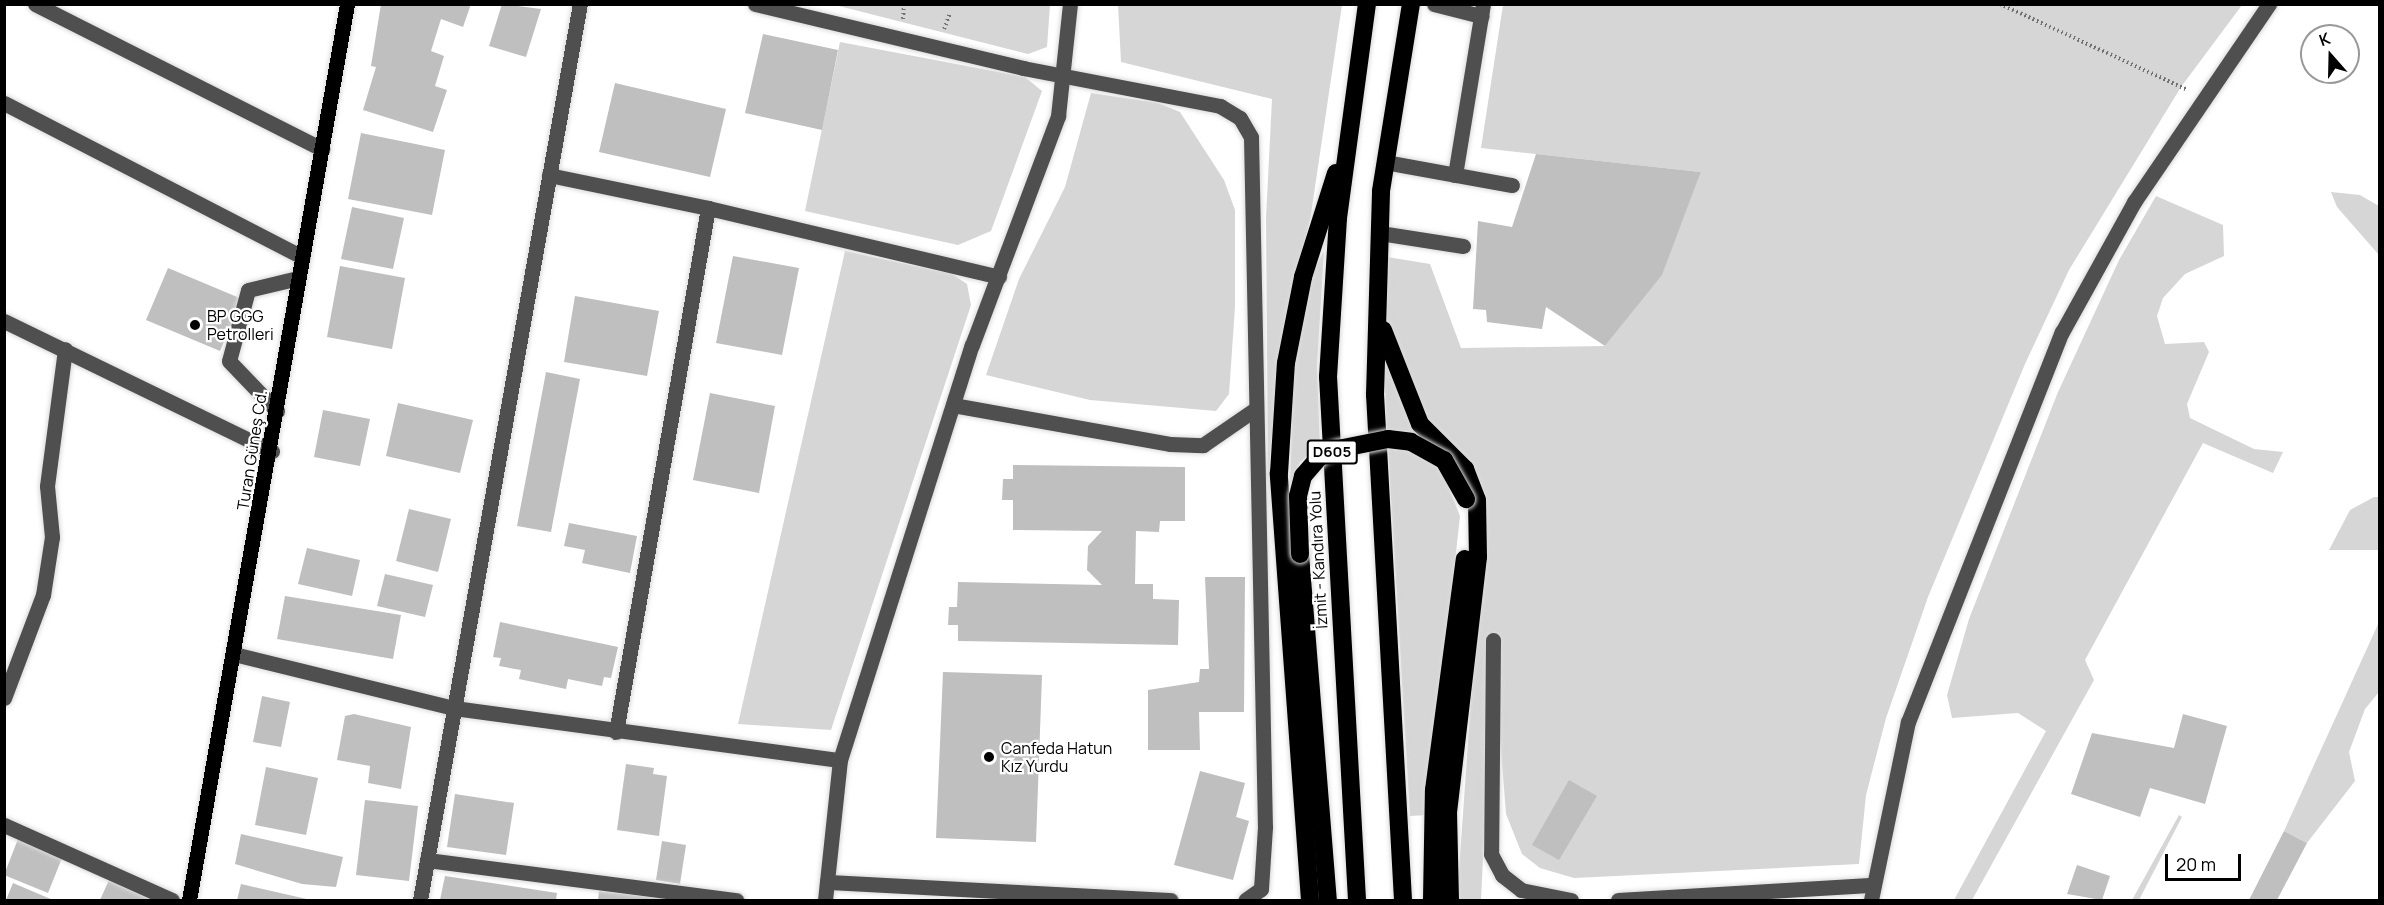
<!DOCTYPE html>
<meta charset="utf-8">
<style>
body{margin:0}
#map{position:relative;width:2384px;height:905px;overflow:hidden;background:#fff;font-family:Manrope,sans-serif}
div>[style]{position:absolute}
.green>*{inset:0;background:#d6d6d6}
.building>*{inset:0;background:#bfbfbf}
.path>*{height:4px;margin-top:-2px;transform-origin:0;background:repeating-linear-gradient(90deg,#717171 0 1.5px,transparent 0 4.5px)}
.roads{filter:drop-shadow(0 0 2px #dbdbdb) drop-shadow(0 0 2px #dbdbdb)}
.minor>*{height:15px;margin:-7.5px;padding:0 7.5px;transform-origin:7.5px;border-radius:7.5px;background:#4f4f4f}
.major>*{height:15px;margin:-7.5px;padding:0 7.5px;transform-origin:7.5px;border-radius:7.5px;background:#000}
.highway>*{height:18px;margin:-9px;padding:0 9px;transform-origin:9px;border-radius:9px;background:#000}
.bridges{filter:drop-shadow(0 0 2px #dbdbdb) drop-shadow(0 0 2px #dbdbdb)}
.highway-bridge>*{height:18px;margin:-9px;padding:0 9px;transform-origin:9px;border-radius:9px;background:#000}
.dots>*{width:16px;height:16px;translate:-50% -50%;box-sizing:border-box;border:3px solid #fff;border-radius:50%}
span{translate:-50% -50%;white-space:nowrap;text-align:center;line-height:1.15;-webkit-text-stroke:4.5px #fff;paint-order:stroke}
.shield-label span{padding:2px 4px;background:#fff;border:2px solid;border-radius:4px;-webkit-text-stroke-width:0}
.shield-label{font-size:15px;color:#000;font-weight:700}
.poi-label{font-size:16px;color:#000}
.left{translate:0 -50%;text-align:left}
.street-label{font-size:16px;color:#000}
.frame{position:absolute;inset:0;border:6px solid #000;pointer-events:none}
.north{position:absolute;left:2300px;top:24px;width:60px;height:60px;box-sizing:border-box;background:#fff;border:2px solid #999;border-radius:50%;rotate:340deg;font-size:16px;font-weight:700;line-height:24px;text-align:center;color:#000}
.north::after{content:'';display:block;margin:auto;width:21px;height:27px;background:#000;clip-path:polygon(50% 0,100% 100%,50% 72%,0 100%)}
.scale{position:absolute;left:2165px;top:854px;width:76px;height:27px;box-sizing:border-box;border:3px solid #000;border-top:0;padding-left:8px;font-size:18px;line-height:21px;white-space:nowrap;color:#000;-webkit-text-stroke:4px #fff;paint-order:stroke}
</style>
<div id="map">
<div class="green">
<div style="clip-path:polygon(835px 5px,1050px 5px,1047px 47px,1028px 54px)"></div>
<div style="clip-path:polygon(1118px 5px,1342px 5px,1311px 214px,1279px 362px,1268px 475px,1266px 218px,1272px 99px,1121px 62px)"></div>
<div style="clip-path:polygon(1503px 5px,2242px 5px,2181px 87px,2069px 270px,2025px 364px,1928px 597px,1886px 718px,1866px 795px,1859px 864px,1574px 878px,1540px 868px,1522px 854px,1506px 814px,1493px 647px,1481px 900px,1457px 900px,1483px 527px,1399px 368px,1382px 307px,1387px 257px,1430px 264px,1461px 348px,1605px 346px,1662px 274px,1701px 172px,1481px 148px)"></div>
<div style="clip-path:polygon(840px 42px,1025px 77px,1042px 91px,991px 231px,958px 245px,805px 211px)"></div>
<div style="clip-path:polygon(1091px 93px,1158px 103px,1180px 112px,1224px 180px,1235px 210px,1235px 307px,1229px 394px,1216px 411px,1090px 400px,986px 375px,1019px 279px,1065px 187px)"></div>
<div style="clip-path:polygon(2331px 192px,2360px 195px,2379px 206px,2379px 255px,2337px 207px)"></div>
<div style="clip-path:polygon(2156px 196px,2223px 225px,2224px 256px,2185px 274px,2163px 298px,2157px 316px,2165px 344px,2204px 342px,2209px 352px,2187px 404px,2190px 418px,2254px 449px,2283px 452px,2273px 473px,2203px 443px,2085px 660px,2094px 680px,1972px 900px,1954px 900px,2046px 731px,2018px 713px,1952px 718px,1947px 695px,1969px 619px,2058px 392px,2119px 260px)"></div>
<div style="clip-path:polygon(845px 251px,952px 274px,967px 284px,971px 305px,831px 730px,738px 724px)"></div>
<div style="clip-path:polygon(1324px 251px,1317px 367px,1320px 446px,1300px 462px,1290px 484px,1294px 363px,1309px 279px)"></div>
<div style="clip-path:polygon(1384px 357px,1428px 442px,1387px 436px)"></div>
<div style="clip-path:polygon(1388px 446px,1425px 456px,1441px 468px,1460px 516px,1427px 815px,1410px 816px)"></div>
<div style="clip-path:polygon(2374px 497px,2379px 497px,2379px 550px,2329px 550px,2350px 510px)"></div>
<div style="clip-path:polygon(2379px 622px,2379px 692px,2365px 709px,2349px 752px,2355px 781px,2307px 843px,2284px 831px)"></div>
<div style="clip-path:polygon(2179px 815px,2182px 817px,2139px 900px,2132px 900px)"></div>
</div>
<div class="building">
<div style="clip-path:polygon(381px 4px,471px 4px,463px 27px,441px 19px,431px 51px,444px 56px,435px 86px,447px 90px,433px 132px,363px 110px,376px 67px,371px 66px)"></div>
<div style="clip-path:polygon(502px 4px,541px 9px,526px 57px,489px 46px)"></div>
<div style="clip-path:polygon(763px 34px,838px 50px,822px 130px,745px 113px)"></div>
<div style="clip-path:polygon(615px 83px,726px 109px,710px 177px,599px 152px)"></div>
<div style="clip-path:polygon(361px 133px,445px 150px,432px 215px,348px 199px)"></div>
<div style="clip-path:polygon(1536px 154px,1701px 172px,1662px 275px,1605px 346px,1546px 307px,1542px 329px,1487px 322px,1486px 310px,1473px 309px,1478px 221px,1512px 227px)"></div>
<div style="clip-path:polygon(352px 207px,404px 218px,393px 269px,341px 259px)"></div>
<div style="clip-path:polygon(733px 256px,799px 268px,782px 355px,716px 343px)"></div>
<div style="clip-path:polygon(340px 266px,405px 278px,392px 349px,327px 337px)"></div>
<div style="clip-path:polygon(168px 268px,242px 299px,220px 351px,146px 320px)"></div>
<div style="clip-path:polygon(575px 296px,659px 311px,647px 376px,564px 362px)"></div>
<div style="clip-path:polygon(546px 372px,580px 379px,551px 532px,517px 526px)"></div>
<div style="clip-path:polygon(710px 393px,775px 406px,759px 493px,693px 480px)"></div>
<div style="clip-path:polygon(398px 403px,473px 420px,460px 473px,386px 456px)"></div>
<div style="clip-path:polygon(323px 410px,370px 419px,360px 466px,314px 457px)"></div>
<div style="clip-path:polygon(1013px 465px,1185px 467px,1185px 521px,1160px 521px,1159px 532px,1136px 531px,1135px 584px,1153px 584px,1153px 599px,1179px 600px,1178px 645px,958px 641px,958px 625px,948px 625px,949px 607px,957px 607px,958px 582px,1102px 585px,1087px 570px,1088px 546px,1102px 531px,1013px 530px,1013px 500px,1002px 500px,1003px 479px,1013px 479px)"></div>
<div style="clip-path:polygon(409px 509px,451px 519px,438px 572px,396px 561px)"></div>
<div style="clip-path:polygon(569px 523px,637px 536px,630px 573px,582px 563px,585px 550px,564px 546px)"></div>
<div style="clip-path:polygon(307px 548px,360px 560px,352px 596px,298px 584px)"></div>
<div style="clip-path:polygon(385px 574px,433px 585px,425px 617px,377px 606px)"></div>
<div style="clip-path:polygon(1205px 577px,1245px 577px,1244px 712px,1199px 712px,1200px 750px,1148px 750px,1148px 690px,1199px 682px,1200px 669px,1209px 669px)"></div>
<div style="clip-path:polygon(285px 596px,401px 615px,393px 659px,277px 639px)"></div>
<div style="clip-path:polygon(500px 622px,618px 647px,611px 678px,604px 677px,602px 686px,568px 679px,566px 689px,519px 679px,521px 670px,499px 666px,501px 658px,493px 657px)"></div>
<div style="clip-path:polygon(943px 672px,1042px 675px,1036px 842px,936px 838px)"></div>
<div style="clip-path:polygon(262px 696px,290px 702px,281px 747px,253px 742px)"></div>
<div style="clip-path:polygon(354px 714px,411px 727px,401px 789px,368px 783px,370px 766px,337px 760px,345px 716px)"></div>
<div style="clip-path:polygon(2183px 714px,2227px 726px,2205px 804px,2150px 788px,2140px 817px,2071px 794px,2092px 733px,2174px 748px)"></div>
<div style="clip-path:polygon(626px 764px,654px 768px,653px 774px,667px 776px,659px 836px,617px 830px)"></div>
<div style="clip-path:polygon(266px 767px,318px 778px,306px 835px,255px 825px)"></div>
<div style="clip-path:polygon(1200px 771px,1245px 783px,1236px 817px,1249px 821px,1233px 880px,1174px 865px)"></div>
<div style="clip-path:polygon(1569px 780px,1597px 796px,1559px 860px,1532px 845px)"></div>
<div style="clip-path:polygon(455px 794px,514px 803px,506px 855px,447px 847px)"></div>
<div style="clip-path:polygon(365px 800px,418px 806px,409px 881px,356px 875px)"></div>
<div style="clip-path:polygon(2284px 831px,2307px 843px,2277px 900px,2249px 900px)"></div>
<div style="clip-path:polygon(241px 834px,343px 857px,336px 887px,302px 884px,235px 864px)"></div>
<div style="clip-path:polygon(18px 839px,62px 858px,48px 893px,4px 875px)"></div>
<div style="clip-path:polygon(662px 841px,686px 845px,680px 884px,656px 880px)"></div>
<div style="clip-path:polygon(2077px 865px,2110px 876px,2102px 900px,2067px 894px)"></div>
<div style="clip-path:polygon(445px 876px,557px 893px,556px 900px,440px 900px)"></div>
<div style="clip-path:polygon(109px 880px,155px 900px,100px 900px)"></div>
<div style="clip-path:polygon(13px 883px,53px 900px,6px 900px)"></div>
<div style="clip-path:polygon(241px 884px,311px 900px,237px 900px)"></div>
<div style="clip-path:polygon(599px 891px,667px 899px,667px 900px,598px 900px)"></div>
</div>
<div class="path">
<div style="left:2000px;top:4px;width:207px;rotate:24.6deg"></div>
<div style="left:903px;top:19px;width:15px;rotate:-86deg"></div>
<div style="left:944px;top:29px;width:17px;rotate:-69deg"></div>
</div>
<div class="roads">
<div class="minor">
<div style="left:35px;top:4px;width:322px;rotate:26.8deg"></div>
<div style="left:755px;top:4px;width:276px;rotate:13.4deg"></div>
<div style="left:1023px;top:68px;width:201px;rotate:10.9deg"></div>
<div style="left:1220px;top:106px;width:23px;rotate:31deg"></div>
<div style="left:1240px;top:118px;width:22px;rotate:60deg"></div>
<div style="left:1251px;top:137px;width:690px;rotate:88.84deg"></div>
<div style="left:1265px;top:827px;width:62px;rotate:93.7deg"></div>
<div style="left:1261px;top:889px;width:19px;rotate:145deg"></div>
<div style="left:1434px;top:4px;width:49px;rotate:14.3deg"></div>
<div style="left:4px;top:103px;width:336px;rotate:27.3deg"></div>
<div style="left:1385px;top:162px;width:129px;rotate:10.3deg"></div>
<div style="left:549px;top:175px;width:162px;rotate:11.7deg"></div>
<div style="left:1455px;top:175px;width:173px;rotate:-80.7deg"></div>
<div style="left:1380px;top:233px;width:84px;rotate:8.9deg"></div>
<div style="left:4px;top:321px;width:298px;rotate:25.9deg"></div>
<div style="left:953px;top:405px;width:220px;rotate:10.2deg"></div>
<div style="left:1170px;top:444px;width:33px;rotate:2deg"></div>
<div style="left:1203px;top:445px;width:62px;rotate:-34.5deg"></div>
<div style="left:277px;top:411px;width:69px;rotate:-133.8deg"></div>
<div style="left:229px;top:361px;width:73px;rotate:-75deg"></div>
<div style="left:248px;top:290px;width:51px;rotate:-13.5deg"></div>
<div style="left:1493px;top:640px;width:214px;rotate:90.5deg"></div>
<div style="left:1491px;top:854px;width:24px;rotate:62deg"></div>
<div style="left:1502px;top:875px;width:24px;rotate:38deg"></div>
<div style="left:1521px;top:890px;width:51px;rotate:11.3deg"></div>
<div style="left:234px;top:654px;width:227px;rotate:13.8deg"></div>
<div style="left:454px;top:708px;width:389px;rotate:7.7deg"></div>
<div style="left:4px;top:698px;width:110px;rotate:-69.3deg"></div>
<div style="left:43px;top:595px;width:59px;rotate:-81.2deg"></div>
<div style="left:52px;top:537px;width:51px;rotate:-95.6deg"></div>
<div style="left:47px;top:486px;width:138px;rotate:-82.5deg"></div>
<div style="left:616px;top:732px;width:532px;rotate:-80.04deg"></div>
<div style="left:708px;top:208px;width:299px;rotate:13.3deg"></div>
<div style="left:4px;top:825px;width:184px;rotate:24.1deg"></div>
<div style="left:427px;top:860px;width:312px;rotate:7.4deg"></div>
<div style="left:827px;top:882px;width:344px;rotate:3deg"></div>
<div style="left:420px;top:900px;width:910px;rotate:-79.88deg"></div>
<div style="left:825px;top:900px;width:141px;rotate:-83.9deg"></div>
<div style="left:840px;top:760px;width:435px;rotate:-72.4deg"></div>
<div style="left:972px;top:345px;width:245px;rotate:-69.4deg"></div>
<div style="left:1058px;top:116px;width:113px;rotate:-83.9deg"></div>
<div style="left:1618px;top:900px;width:256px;rotate:-3.4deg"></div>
<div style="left:1871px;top:900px;width:182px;rotate:-78.3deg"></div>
<div style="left:1908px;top:722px;width:419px;rotate:-68.5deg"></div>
<div style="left:2062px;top:332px;width:149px;rotate:-61deg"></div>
<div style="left:2134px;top:202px;width:240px;rotate:-55.7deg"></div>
</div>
<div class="major">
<div style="left:189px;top:900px;width:910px;rotate:-80deg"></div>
</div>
<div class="highway">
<div style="left:1383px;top:330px;width:101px;rotate:68.5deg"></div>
<div style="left:1420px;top:424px;width:64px;rotate:45deg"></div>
<div style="left:1465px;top:469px;width:33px;rotate:69deg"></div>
<div style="left:1477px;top:500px;width:57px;rotate:89deg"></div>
<div style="left:1478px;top:557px;width:257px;rotate:96.7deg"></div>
<div style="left:1448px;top:812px;width:88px;rotate:88.7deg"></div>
<div style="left:1300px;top:554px;width:347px;rotate:85.4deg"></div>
<div style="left:1310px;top:900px;width:428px;rotate:-94.2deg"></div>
<div style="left:1279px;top:473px;width:110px;rotate:-86.4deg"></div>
<div style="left:1286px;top:363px;width:88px;rotate:-78.8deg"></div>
<div style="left:1303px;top:277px;width:109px;rotate:-72.4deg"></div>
<div style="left:1357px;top:900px;width:524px;rotate:-93.17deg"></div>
<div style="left:1328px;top:377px;width:159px;rotate:-86.4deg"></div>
<div style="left:1338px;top:218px;width:216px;rotate:-82.3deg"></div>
<div style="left:1403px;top:900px;width:506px;rotate:-93.17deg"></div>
<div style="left:1375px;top:395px;width:204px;rotate:-88.3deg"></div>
<div style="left:1381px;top:191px;width:189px;rotate:-80.9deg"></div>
<div style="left:1432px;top:900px;width:110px;rotate:-89deg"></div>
<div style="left:1434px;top:790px;width:233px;rotate:-82.4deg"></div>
</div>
</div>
<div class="bridges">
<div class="highway-bridge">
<div style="left:1300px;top:554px;width:58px;rotate:-92deg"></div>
<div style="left:1298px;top:496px;width:21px;rotate:-76deg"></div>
<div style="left:1303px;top:476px;width:28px;rotate:-49deg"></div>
<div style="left:1321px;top:455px;width:18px;rotate:-19deg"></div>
<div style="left:1338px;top:449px;width:51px;rotate:-11.3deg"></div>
<div style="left:1388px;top:439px;width:23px;rotate:7deg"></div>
<div style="left:1411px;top:442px;width:38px;rotate:29deg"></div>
<div style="left:1444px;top:460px;width:45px;rotate:60.6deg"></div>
</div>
</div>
<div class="dots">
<div style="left:195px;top:325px;background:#000"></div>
<div style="left:989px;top:757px;background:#000"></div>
</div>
<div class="shield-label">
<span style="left:1332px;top:452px">D605</span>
</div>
<div class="poi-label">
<span class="left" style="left:207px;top:325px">BP GGG<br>Petrolleri</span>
<span class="left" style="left:1001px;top:757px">Canfeda Hatun<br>Kız Yurdu</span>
</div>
<div class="street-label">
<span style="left:252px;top:450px;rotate:-81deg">Turan Güneş Cd.</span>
<span style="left:1318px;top:560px;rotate:-93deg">İzmit - Kandıra Yolu</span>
</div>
<div class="frame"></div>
<div class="north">K</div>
<div class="scale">20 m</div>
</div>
